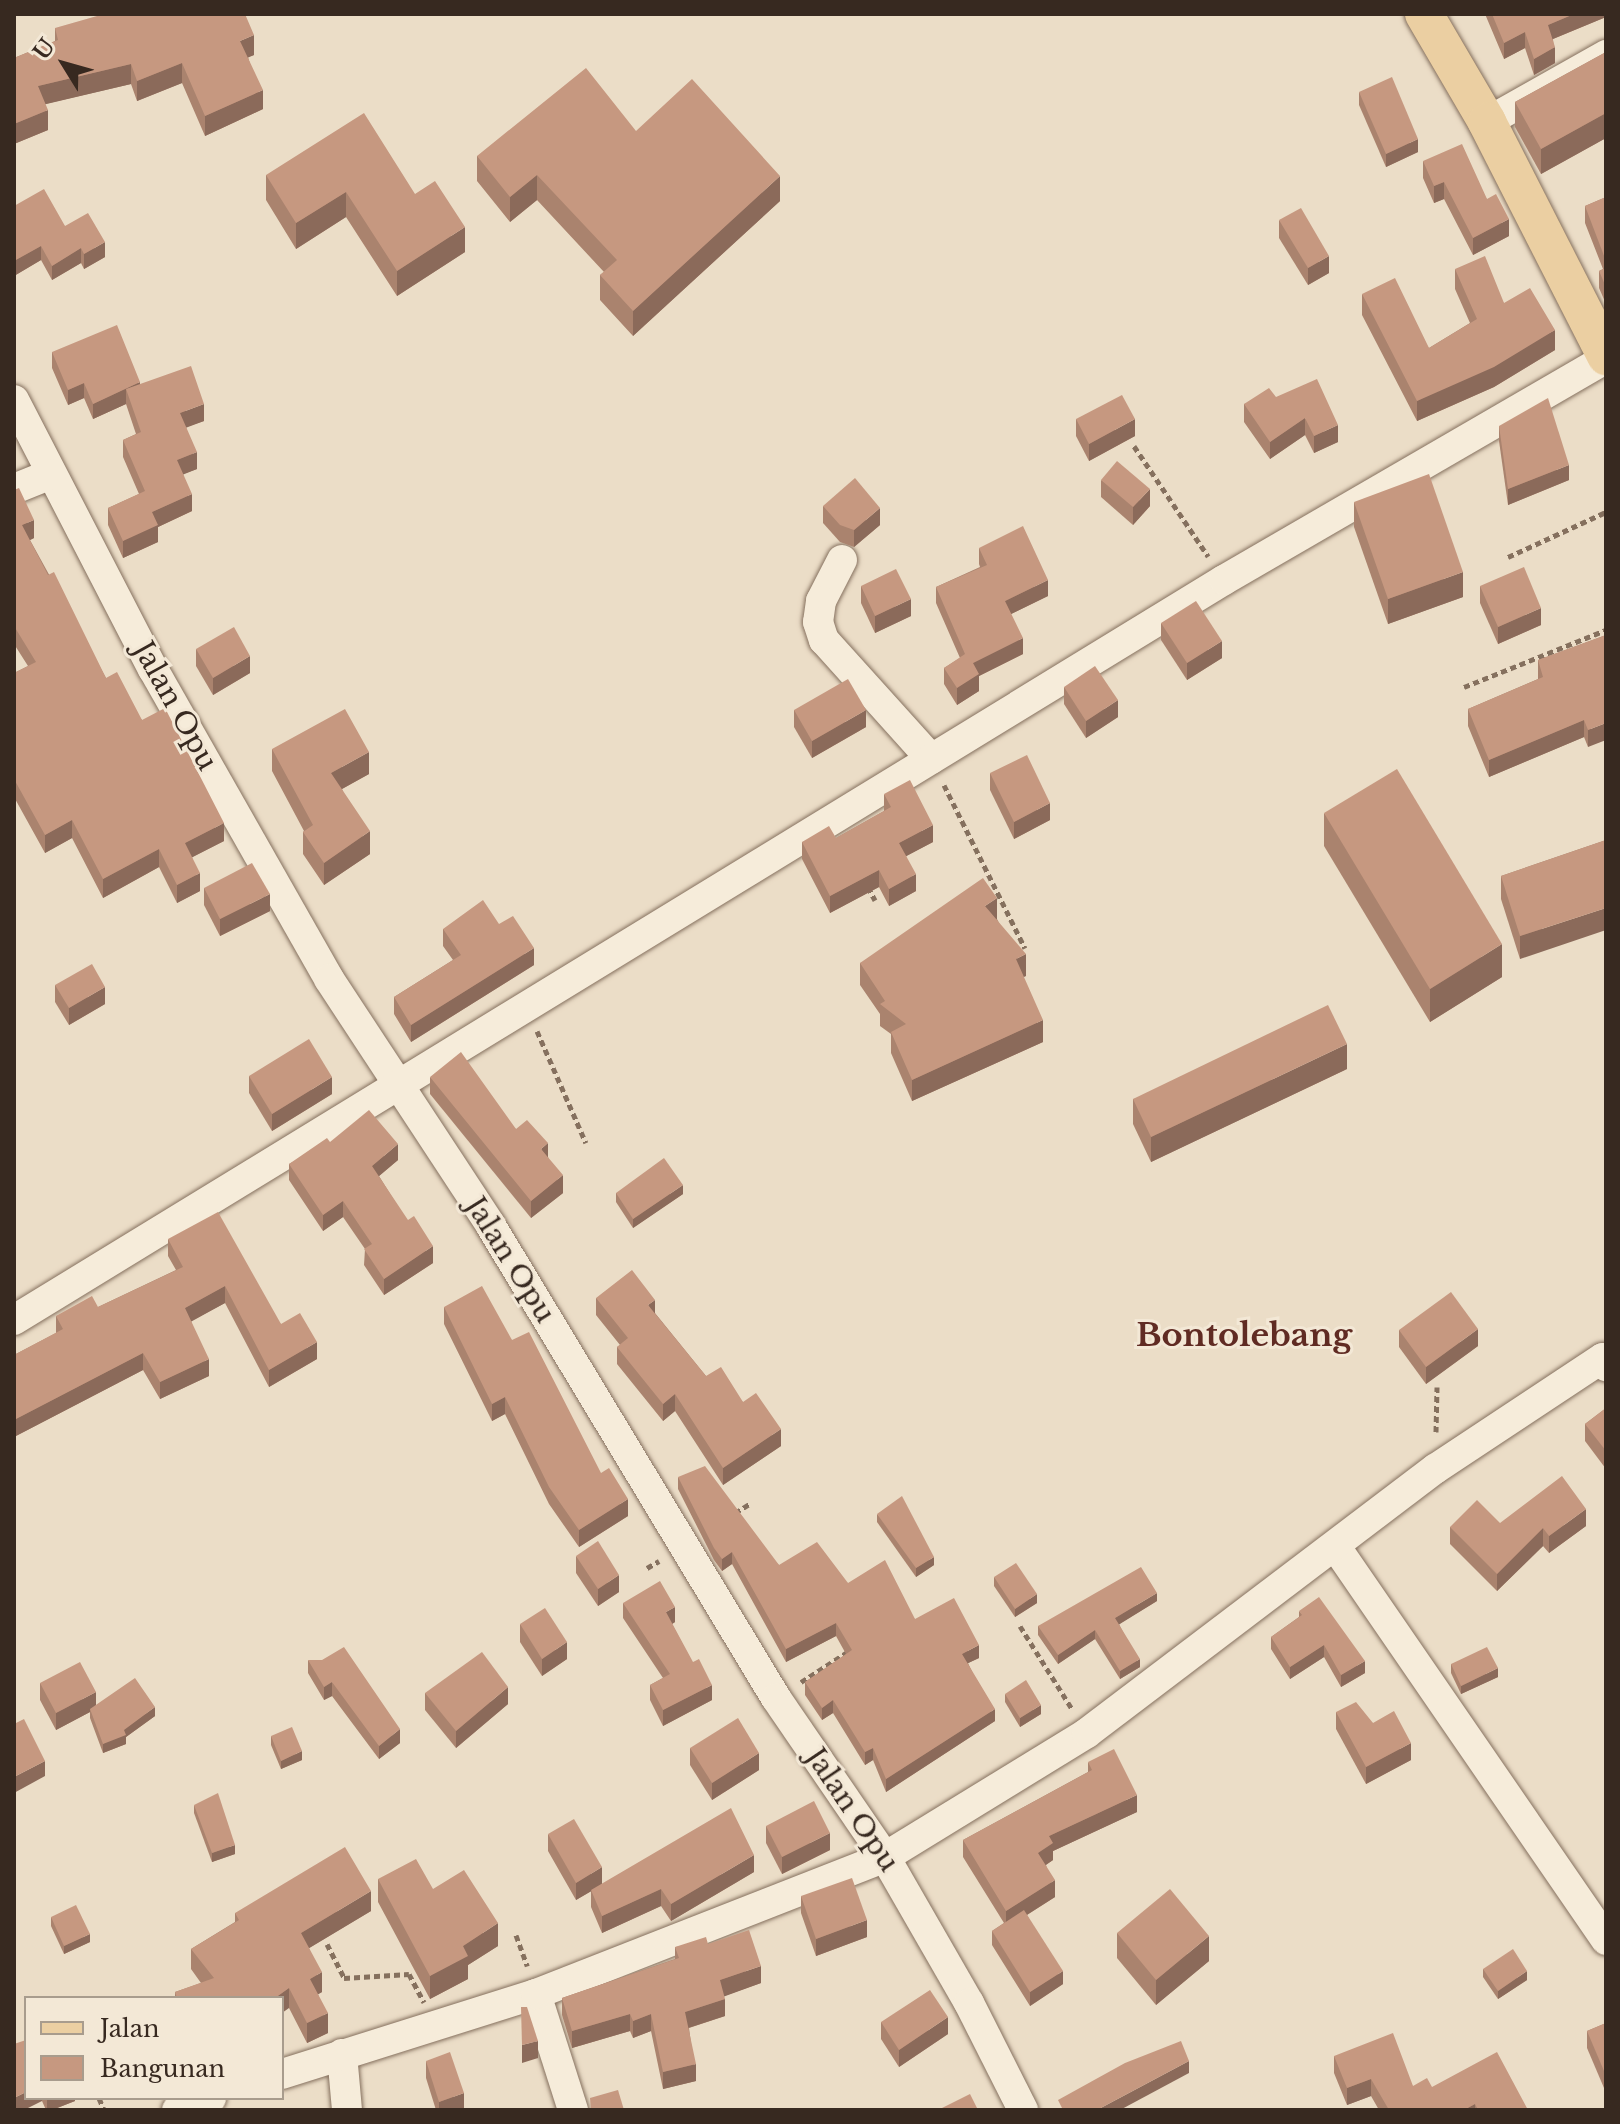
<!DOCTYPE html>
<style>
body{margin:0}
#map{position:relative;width:1620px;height:2124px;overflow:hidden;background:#ebddc7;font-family:"Libre Baskerville",serif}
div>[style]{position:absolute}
.path>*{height:5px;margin-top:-2.5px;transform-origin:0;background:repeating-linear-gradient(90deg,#85705e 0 6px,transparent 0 10px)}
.roads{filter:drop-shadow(0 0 2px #85705e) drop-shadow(0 0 2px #85705e)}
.minor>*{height:30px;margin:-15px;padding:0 15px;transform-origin:15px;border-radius:15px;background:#f6ecda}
.major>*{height:38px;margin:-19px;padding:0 19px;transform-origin:19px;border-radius:19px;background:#ebcfa2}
.wall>*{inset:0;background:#aa836e}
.shaded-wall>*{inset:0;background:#8b6a5a}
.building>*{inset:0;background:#c69880}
span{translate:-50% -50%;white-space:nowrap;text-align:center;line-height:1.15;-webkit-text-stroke:6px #f3e8d6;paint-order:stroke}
.street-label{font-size:28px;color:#372920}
.quarter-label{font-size:32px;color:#602b23;font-weight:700}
.frame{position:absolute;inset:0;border:16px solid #372920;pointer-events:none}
.legend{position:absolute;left:24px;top:1996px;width:260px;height:104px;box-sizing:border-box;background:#f3e8d6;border:2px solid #a89c8d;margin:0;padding:10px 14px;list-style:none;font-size:24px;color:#372920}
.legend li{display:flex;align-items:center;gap:16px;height:40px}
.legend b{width:40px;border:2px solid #a89c8d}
.north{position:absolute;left:24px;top:24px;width:80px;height:80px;-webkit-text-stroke:6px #f3e8d6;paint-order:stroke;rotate:307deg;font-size:22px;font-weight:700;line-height:32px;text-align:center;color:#372920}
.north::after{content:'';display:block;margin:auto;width:28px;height:36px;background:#372920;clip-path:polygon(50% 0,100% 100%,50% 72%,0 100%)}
</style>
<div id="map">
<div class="path">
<div style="left:1134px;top:446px;width:133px;rotate:56.1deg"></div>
<div style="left:1508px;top:557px;width:108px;rotate:-24.7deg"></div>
<div style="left:1464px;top:687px;width:153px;rotate:-21.9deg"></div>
<div style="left:944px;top:785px;width:182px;rotate:63.6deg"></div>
<div style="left:868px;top:887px;width:15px;rotate:62deg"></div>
<div style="left:537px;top:1031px;width:122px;rotate:66.4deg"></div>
<div style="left:1436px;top:1432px;width:45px;rotate:-88.7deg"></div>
<div style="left:735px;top:1513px;width:19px;rotate:-32deg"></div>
<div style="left:647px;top:1568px;width:14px;rotate:-30deg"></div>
<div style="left:1020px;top:1626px;width:98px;rotate:57.9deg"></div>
<div style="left:801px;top:1682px;width:57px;rotate:-32.9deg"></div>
<div style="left:516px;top:1935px;width:33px;rotate:70deg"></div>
<div style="left:327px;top:1944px;width:38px;rotate:63deg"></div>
<div style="left:344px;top:1978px;width:65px;rotate:-3.5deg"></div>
<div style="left:409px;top:1974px;width:32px;rotate:62deg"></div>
<div style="left:99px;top:2098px;width:13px;rotate:67deg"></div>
</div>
<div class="roads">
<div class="minor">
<div style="left:1487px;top:122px;width:137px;rotate:-29.4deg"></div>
<div style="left:14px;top:400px;width:303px;rotate:62.7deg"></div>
<div style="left:153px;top:669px;width:356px;rotate:60.4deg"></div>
<div style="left:329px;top:979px;width:295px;rotate:56.7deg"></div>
<div style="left:491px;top:1226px;width:551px;rotate:58.88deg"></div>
<div style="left:776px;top:1698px;width:193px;rotate:55.6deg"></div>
<div style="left:885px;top:1857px;width:168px;rotate:60.1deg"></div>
<div style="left:969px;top:2003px;width:120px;rotate:63.2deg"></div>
<div style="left:14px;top:489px;width:40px;rotate:-22deg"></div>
<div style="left:842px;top:560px;width:46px;rotate:117.1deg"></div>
<div style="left:821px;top:601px;width:21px;rotate:98deg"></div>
<div style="left:818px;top:622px;width:19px;rotate:72deg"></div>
<div style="left:824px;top:640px;width:160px;rotate:48deg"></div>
<div style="left:14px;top:1320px;width:1418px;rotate:-31.45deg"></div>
<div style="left:1224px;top:580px;width:441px;rotate:-30.1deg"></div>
<div style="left:1336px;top:1547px;width:477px;rotate:55.5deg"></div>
<div style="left:536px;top:1994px;width:122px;rotate:72.3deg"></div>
<div style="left:342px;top:2054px;width:56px;rotate:84.9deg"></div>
<div style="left:282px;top:2074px;width:266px;rotate:-17.5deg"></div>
<div style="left:536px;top:1994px;width:375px;rotate:-21.4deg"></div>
<div style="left:885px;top:1857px;width:237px;rotate:-31.5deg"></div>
<div style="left:1087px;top:1733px;width:437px;rotate:-37.2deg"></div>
<div style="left:1435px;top:1469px;width:201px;rotate:-33.5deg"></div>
<div style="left:1603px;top:1358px;width:9px;rotate:69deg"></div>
<div style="left:177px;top:2110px;width:36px;rotate:-19deg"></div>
</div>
<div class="major">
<div style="left:1424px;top:14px;width:125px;rotate:59.7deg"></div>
<div style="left:1487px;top:122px;width:263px;rotate:63deg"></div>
</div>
</div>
<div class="wall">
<div style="clip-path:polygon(1485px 14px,1606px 14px,1606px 17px,1553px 39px,1555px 63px,1534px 75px,1525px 48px,1504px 59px)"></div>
<div style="clip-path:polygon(55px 28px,254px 55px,248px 57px,263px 109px,205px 136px,182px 83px,137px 101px,131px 84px,45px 104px,48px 130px,14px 144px,14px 58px,55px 41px)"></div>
<div style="clip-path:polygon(1606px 52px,1606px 138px,1541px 174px,1515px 127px,1515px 102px)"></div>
<div style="clip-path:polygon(1359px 92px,1418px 152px,1386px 167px,1359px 105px)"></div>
<div style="clip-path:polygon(636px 131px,780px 201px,633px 336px,600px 300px,600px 275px,604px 272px,537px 200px,510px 222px,477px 181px,477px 156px)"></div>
<div style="clip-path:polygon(1423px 161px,1487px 199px,1509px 236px,1473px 255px,1444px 199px,1434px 203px,1423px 178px)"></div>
<div style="clip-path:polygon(266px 175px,415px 194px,465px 252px,397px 296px,346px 217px,296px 249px,266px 200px)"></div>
<div style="clip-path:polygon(1606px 197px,1606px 304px,1599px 288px,1599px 271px,1603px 269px,1585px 223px,1585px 206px)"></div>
<div style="clip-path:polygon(14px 206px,65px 226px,105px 257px,84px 269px,81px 263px,52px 280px,41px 260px,14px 276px)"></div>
<div style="clip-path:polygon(1279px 220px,1329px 273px,1308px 285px,1279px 238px)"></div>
<div style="clip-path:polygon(1455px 269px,1504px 303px,1555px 350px,1494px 387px,1417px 421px,1362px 315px,1362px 294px,1429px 348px,1470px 323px,1455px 289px)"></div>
<div style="clip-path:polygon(52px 352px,140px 384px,204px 421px,186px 427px,197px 469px,183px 474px,192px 511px,158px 527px,158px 542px,123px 558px,108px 525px,108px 508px,139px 494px,123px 457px,123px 440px,136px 434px,126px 404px,93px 419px,84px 398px,68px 405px,52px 368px)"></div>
<div style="clip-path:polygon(1276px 397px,1338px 442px,1314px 453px,1305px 435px,1270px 459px,1244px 422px,1244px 404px)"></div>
<div style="clip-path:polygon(1076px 419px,1135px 436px,1089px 461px,1076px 436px)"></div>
<div style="clip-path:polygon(1499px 426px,1569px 480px,1508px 505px,1499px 441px)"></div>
<div style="clip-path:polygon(1101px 480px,1150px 506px,1133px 525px,1101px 497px)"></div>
<div style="clip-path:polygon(14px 490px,34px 538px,30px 540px,106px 678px,142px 720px,224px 841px,192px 857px,200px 891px,177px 903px,159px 867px,103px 898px,72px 838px,45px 853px,14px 797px,14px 673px,28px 666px,14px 644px)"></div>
<div style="clip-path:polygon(1354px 502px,1463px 597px,1388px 624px,1354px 527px)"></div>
<div style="clip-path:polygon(823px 506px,880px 525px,854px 547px,840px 542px,823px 523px)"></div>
<div style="clip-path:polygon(979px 548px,1048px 596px,1011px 614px,1023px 654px,979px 676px,979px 691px,957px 705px,944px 684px,944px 668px,960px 658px,936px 603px,936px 587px,980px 567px,979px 564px)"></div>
<div style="clip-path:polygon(861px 586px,911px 616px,875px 633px,861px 603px)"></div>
<div style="clip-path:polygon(1480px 586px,1541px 625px,1498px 644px,1480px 603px)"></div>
<div style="clip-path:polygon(1161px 623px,1222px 658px,1187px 680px,1161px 640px)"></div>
<div style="clip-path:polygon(1606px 635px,1588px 747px,1584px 737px,1489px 777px,1468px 726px,1468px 709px,1538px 679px,1538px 660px)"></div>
<div style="clip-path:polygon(196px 649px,250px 673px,213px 695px,196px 666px)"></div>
<div style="clip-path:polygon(1064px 687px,1118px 717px,1086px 738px,1064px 704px)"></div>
<div style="clip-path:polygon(794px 710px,866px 727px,812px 758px,794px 727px)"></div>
<div style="clip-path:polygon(272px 749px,369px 774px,342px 789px,370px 854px,324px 885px,303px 854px,303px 832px,304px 831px,272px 771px)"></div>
<div style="clip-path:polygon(990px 773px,1050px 820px,1014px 839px,990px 790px)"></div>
<div style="clip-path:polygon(884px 794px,933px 842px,906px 856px,916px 891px,889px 906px,879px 887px,830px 913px,802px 859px,802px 842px,836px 838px,884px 811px)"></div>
<div style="clip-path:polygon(1324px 813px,1502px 977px,1430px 1022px,1324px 846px)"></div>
<div style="clip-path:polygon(1606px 840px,1520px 959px,1501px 899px,1501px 876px)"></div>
<div style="clip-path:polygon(204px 888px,270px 911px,220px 936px,204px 905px)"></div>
<div style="clip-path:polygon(997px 919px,1026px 976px,1023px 977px,1043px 1042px,912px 1101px,891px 1053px,891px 1034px,880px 1026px,880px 1014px,860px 985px,860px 963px)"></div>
<div style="clip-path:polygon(499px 924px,534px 965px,411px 1042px,394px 1014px,394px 997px,453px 960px,443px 946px,443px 929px)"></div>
<div style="clip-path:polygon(55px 985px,105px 1004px,69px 1025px,55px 1002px)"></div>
<div style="clip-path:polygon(1347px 1069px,1151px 1162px,1133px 1124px,1133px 1099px)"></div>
<div style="clip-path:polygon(249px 1076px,332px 1094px,272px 1131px,249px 1093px)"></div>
<div style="clip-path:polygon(430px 1077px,516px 1129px,548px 1157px,563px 1193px,531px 1218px,430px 1094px)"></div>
<div style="clip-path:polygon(330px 1142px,398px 1160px,379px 1176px,433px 1263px,384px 1295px,364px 1265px,365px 1249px,343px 1217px,323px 1231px,289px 1180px,289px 1164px)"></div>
<div style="clip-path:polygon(616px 1193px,683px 1194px,633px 1228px,616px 1202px)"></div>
<div style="clip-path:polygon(168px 1239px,281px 1324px,317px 1359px,269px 1387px,225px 1303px,191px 1321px,209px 1376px,160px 1399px,143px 1370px,14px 1437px,14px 1355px,56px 1333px,56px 1316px,98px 1307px,176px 1270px,168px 1256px)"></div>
<div style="clip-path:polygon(596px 1298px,655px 1313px,706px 1376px,743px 1402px,781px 1446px,723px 1485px,675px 1411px,663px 1421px,617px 1364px,617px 1347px,620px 1345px,596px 1315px)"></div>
<div style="clip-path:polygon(444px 1307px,512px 1340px,628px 1516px,579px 1547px,549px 1504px,505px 1414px,492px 1421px,444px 1324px)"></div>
<div style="clip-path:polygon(1399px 1330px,1478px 1346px,1426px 1384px,1399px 1347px)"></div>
<div style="clip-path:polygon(1606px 1408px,1606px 1469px,1585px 1441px,1585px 1424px)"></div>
<div style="clip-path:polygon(678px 1477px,779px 1565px,848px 1583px,915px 1619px,979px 1658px,968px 1663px,995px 1721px,886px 1792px,873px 1760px,865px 1765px,833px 1713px,822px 1720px,805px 1695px,805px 1682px,846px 1654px,836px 1636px,786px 1662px,732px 1564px,722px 1571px,714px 1560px,678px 1489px)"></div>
<div style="clip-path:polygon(877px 1514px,934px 1565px,916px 1577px,877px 1522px)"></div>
<div style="clip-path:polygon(1500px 1523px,1586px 1526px,1549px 1553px,1543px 1546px,1497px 1591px,1450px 1544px,1450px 1527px)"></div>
<div style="clip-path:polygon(576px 1556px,619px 1592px,598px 1606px,576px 1573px)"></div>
<div style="clip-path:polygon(994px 1577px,1037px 1603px,1015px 1617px,994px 1586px)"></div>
<div style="clip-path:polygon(1157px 1601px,1119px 1624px,1140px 1667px,1120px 1679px,1095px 1639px,1058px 1664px,1038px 1635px,1038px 1626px)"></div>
<div style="clip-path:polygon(623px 1603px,675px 1622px,672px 1624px,712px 1700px,663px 1726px,650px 1700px,650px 1685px,663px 1678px,623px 1618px)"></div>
<div style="clip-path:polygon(1299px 1611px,1365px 1673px,1341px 1687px,1324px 1657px,1290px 1679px,1271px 1649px,1271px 1637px,1299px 1617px)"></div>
<div style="clip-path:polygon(520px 1624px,567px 1659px,542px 1676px,520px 1642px)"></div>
<div style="clip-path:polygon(308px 1660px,400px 1743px,379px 1759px,332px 1696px,324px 1700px,308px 1673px)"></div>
<div style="clip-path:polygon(1451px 1664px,1498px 1677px,1461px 1694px,1451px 1673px)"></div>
<div style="clip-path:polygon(40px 1683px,96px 1705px,155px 1716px,126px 1737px,126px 1744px,103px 1753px,90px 1718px,90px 1712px,56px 1730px,40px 1700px)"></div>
<div style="clip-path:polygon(425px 1693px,508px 1704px,456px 1748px,425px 1710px)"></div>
<div style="clip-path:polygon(1005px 1694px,1041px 1714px,1020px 1727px,1005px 1702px)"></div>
<div style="clip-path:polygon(1336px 1712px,1373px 1723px,1411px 1760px,1366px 1784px,1336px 1729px)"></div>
<div style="clip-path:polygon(271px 1736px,302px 1760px,281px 1769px,271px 1745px)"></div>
<div style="clip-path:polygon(690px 1748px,759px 1770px,712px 1800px,690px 1765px)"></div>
<div style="clip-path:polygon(1088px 1762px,1137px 1812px,1053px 1851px,1053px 1860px,1046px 1865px,1055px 1897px,1027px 1915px,1063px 1984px,1030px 2006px,992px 1945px,992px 1931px,1004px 1923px,963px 1857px,963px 1840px,1088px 1772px)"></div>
<div style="clip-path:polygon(194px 1805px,235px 1854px,212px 1862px,194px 1813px)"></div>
<div style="clip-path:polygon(766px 1826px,830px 1850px,782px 1874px,766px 1843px)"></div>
<div style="clip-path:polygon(548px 1834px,602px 1884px,754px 1872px,671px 1921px,661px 1906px,602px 1933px,591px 1907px,591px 1891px,576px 1900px,548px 1851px)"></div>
<div style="clip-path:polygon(378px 1879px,433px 1889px,498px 1946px,468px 1965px,468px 1979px,430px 1999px,378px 1902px)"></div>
<div style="clip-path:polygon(801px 1896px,867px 1937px,816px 1956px,801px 1913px)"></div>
<div style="clip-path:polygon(371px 1911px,309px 1948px,322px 1992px,318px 1994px,328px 2033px,307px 2043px,289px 2008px,282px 1998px,175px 1998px,175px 1992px,201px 1983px,191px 1969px,191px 1949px,235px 1922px,235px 1913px)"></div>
<div style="clip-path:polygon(51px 1917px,90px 1942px,64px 1954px,51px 1926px)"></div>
<div style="clip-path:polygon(1117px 1933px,1209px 1961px,1156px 2005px,1117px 1958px)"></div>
<div style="clip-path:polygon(708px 1944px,761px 1983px,724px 1996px,725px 2016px,689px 2028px,696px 2081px,663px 2089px,651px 2031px,633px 2038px,630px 2031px,572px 2048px,562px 2015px,562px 1998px,675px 1959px,675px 1947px)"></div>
<div style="clip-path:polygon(1483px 1969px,1527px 1980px,1498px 1999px,1483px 1977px)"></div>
<div style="clip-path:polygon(881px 2022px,948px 2034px,899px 2067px,881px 2039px)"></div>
<div style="clip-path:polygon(1606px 2023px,1604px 2088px,1587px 2048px,1587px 2031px)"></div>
<div style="clip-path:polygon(1334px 2056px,1413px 2086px,1432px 2087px,1528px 2110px,1379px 2110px,1371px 2096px,1347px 2105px,1334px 2073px)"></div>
<div style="clip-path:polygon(426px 2061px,464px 2110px,436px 2110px,426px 2078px)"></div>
<div style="clip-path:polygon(26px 2098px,75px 2098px,75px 2101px,52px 2110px,46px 2110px,42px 2101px)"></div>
</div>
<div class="shaded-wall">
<div style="clip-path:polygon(1574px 14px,1606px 14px,1606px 17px,1548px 41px,1548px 25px)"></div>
<div style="clip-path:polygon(1525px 32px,1525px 48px,1504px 59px,1504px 43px)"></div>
<div style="clip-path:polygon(254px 35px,254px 55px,240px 61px,240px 41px)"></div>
<div style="clip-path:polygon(1555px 47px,1555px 63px,1534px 75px,1534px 59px)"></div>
<div style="clip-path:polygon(182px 63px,182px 83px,137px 101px,137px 81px)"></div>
<div style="clip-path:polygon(131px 64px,131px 84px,38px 106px,38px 86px)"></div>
<div style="clip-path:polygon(263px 90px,263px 109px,205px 136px,205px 116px)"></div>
<div style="clip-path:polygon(48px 110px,48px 130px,14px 144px,14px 124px)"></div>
<div style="clip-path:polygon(1606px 113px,1606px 138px,1541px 174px,1541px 149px)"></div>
<div style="clip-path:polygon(1418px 139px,1418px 152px,1386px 167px,1386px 154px)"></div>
<div style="clip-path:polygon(537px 175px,537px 200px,510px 222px,510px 197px)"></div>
<div style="clip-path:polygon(780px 176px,780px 201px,633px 336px,633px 311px)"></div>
<div style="clip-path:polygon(1444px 182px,1444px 199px,1434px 203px,1434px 186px)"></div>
<div style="clip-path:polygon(346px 192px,346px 217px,296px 249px,296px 223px)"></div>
<div style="clip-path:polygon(1509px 219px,1509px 236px,1473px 255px,1473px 238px)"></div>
<div style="clip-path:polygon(465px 227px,465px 252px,397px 296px,397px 271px)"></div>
<div style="clip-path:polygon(105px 242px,105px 257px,84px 269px,84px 254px)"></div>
<div style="clip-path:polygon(41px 246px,41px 260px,14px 276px,14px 261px)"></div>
<div style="clip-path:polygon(81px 248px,81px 263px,52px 280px,52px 266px)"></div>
<div style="clip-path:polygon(1329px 256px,1329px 273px,1308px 285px,1308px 268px)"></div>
<div style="clip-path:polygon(1555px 330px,1555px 350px,1494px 387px,1417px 421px,1417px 401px)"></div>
<div style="clip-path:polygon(140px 382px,140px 397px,126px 389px,126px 404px,93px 419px,93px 404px)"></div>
<div style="clip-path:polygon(84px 383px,84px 398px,68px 405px,68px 390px)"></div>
<div style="clip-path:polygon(204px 404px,204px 421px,180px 430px,180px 413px)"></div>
<div style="clip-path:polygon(1305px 418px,1305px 435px,1270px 459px,1270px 442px)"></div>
<div style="clip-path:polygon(1135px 419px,1135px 436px,1089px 461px,1089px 444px)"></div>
<div style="clip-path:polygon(1338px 425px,1338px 442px,1314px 453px,1314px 436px)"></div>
<div style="clip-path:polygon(197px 452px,197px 469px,177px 477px,177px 460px)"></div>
<div style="clip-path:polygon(1569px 465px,1569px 480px,1508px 505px,1508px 489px)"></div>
<div style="clip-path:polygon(1150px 489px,1150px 506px,1133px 525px,1133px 507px)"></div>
<div style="clip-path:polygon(192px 494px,192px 511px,158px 527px,158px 542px,123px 558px,123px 541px,152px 512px)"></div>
<div style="clip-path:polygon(880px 508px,880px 525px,854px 547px,854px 530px)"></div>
<div style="clip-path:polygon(34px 520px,34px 538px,22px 544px,22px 525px)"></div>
<div style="clip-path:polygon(1463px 572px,1463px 597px,1388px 624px,1388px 599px)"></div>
<div style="clip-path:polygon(1048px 580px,1048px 596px,1005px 617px,1005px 601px)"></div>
<div style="clip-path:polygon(911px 599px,911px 616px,875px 633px,875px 616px)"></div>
<div style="clip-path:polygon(1541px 608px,1541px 625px,1498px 644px,1498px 627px)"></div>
<div style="clip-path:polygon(1023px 638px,1023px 654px,979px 676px,979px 691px,957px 705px,957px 688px,973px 663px)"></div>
<div style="clip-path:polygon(1222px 641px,1222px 658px,1187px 680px,1187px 663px)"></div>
<div style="clip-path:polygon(250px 656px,250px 673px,213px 695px,213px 678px)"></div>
<div style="clip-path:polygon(1118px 700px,1118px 717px,1086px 738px,1086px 721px)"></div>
<div style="clip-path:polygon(866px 710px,866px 727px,812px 758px,812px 741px)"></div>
<div style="clip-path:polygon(1584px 720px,1584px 737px,1489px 777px,1489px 760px)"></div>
<div style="clip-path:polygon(1606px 723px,1606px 740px,1588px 747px,1588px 730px)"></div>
<div style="clip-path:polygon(369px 752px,369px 774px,331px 795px,331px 773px)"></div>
<div style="clip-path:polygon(1050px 803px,1050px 820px,1014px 839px,1014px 822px)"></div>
<div style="clip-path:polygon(72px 820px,72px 838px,45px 853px,45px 835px)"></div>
<div style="clip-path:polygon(224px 823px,224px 841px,185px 861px,185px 843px)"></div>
<div style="clip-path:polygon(933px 825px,933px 842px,899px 860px,899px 843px)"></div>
<div style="clip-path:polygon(370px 831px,370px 854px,324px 885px,324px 863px)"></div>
<div style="clip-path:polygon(159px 849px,159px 867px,103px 898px,103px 879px)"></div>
<div style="clip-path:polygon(879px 870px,879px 887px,830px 913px,830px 896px)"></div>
<div style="clip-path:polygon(200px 873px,200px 891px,177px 903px,177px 885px)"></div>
<div style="clip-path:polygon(916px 874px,916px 891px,889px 906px,889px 889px)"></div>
<div style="clip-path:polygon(270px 894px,270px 911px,220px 936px,220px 919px)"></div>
<div style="clip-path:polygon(997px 898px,997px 919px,985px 928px,985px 906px)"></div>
<div style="clip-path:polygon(1606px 908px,1606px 930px,1520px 959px,1520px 936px)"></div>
<div style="clip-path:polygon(1502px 944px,1502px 977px,1430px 1022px,1430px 989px)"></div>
<div style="clip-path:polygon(534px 948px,534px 965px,411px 1042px,411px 1025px)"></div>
<div style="clip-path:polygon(1026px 954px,1026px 976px,1016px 980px,1016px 959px)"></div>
<div style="clip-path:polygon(105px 987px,105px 1004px,69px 1025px,69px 1008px)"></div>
<div style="clip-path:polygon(1043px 1020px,1043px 1042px,912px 1101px,912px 1080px)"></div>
<div style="clip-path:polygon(1347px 1044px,1347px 1069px,1151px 1162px,1151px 1137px)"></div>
<div style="clip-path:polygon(332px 1077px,332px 1094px,272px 1131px,272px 1114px)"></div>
<div style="clip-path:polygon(548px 1143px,548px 1160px,541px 1149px)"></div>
<div style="clip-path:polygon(398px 1144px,398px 1160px,372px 1182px,372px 1166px)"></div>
<div style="clip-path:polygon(563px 1175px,563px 1193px,531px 1218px,531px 1201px)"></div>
<div style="clip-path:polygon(683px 1185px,683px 1194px,633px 1228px,633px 1219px)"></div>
<div style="clip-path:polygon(343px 1201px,343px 1217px,323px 1231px,323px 1215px)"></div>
<div style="clip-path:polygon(433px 1246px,433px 1263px,384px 1295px,384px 1279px)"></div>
<div style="clip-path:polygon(225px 1286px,225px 1303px,185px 1325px,185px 1308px)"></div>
<div style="clip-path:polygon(655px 1300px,655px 1317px,648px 1305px)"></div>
<div style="clip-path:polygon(1478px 1329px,1478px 1346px,1426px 1384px,1426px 1367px)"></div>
<div style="clip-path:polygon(317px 1342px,317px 1359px,269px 1387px,269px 1370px)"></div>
<div style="clip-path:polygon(143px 1353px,143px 1370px,14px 1437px,14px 1420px)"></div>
<div style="clip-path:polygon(209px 1359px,209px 1376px,160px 1399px,160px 1382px)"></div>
<div style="clip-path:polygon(675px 1394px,675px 1411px,663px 1421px,663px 1404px)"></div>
<div style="clip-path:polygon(505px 1397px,505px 1414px,492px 1421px,492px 1404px)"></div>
<div style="clip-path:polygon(781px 1429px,781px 1446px,723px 1485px,723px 1468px)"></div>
<div style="clip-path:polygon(628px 1499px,628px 1516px,579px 1547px,579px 1530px)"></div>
<div style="clip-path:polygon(1586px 1509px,1586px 1526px,1549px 1553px,1549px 1536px)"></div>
<div style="clip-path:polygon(1543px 1528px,1543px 1546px,1497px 1591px,1497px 1574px)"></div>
<div style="clip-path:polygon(732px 1552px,732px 1564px,722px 1571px,722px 1559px)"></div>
<div style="clip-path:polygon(934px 1557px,934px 1565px,916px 1577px,916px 1568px)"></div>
<div style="clip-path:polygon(619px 1575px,619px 1592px,598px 1606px,598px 1589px)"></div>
<div style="clip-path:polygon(1157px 1593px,1157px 1601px,1115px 1627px,1115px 1618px)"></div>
<div style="clip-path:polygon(1037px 1594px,1037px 1603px,1015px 1617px,1015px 1609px)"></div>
<div style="clip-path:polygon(675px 1607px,675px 1622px,666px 1628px,666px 1612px)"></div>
<div style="clip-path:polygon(836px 1623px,836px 1636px,786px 1662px,786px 1649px)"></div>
<div style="clip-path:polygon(1095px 1630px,1095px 1639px,1058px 1664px,1058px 1655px)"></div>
<div style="clip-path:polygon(567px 1642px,567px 1659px,542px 1676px,542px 1659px)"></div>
<div style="clip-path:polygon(979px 1645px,979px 1658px,962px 1666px,962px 1654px)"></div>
<div style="clip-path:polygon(1324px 1645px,1324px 1657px,1290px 1679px,1290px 1667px)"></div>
<div style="clip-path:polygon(1140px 1659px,1140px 1667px,1120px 1679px,1120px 1671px)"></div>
<div style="clip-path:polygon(1365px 1661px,1365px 1673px,1341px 1687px,1341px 1675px)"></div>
<div style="clip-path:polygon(1498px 1668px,1498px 1677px,1461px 1694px,1461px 1686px)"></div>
<div style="clip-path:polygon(332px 1682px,332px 1696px,324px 1700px,324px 1687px)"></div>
<div style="clip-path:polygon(712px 1685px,712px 1700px,663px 1726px,663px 1710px)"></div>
<div style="clip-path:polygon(508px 1687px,508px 1704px,456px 1748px,456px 1731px)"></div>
<div style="clip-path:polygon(96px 1692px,96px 1709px,90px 1709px,90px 1712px,56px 1730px,56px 1713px)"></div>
<div style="clip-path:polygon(833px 1700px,833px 1713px,822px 1720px,822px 1708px)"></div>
<div style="clip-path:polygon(1041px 1705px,1041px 1714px,1020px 1727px,1020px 1718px)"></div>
<div style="clip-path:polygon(155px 1707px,155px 1716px,126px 1737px,126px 1744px,103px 1753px,103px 1744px)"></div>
<div style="clip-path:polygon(995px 1709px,995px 1721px,886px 1792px,886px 1779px)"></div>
<div style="clip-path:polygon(400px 1729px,400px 1743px,379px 1759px,379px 1746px)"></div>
<div style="clip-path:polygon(1411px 1743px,1411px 1760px,1366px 1784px,1366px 1767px)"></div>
<div style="clip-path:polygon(873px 1748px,873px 1760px,865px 1765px,865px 1752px)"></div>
<div style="clip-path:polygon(302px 1751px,302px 1760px,281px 1769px,281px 1761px)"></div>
<div style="clip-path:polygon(759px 1753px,759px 1770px,712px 1800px,712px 1783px)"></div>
<div style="clip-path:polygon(45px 1761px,45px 1776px,14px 1793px,14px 1777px)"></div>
<div style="clip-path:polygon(1137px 1795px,1137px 1812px,1053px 1851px,1053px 1860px,1038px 1870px,1038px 1853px,1049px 1836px)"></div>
<div style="clip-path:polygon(830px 1833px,830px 1850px,782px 1874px,782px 1857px)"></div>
<div style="clip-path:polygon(235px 1845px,235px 1854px,212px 1862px,212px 1853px)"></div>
<div style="clip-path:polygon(754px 1855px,754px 1872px,671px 1921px,671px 1904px)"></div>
<div style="clip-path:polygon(602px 1867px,602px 1885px,576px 1900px,576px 1883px)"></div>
<div style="clip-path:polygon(1055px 1880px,1055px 1897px,1006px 1928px,1006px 1911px)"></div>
<div style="clip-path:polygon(661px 1889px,661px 1906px,602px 1933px,602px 1916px)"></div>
<div style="clip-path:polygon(371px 1891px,371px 1911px,301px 1953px,301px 1933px)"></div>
<div style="clip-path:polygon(867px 1920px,867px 1937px,816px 1956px,816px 1939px)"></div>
<div style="clip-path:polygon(498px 1923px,498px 1946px,468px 1965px,468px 1979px,430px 1999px,430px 1976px,463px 1946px)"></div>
<div style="clip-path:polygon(90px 1934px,90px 1942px,64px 1954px,64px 1946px)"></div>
<div style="clip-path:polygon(1209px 1936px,1209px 1961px,1156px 2005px,1156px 1980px)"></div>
<div style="clip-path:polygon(761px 1966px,761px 1983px,720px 1998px,720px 1980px)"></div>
<div style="clip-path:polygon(1063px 1971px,1063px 1984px,1030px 2006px,1030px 1992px)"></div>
<div style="clip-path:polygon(1527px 1971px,1527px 1980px,1498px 1999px,1498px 1991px)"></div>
<div style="clip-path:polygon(322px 1972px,322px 1992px,310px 1999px,310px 1979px)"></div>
<div style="clip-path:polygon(289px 1988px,289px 2008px,282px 2013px,282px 1998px,275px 1998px)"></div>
<div style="clip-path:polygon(725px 1999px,725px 2016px,685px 2029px,685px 2012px)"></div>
<div style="clip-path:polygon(328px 2013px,328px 2033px,307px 2043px,307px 2023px)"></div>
<div style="clip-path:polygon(630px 2014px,630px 2031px,572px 2048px,572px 2031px)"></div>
<div style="clip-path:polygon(651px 2014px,651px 2031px,633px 2038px,633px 2021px)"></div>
<div style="clip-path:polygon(948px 2017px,948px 2034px,899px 2067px,899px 2050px)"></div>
<div style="clip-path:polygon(538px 2041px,538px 2058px,522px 2063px,522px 2045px)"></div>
<div style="clip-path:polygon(1189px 2061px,1189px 2073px,1120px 2110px,1097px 2110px)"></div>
<div style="clip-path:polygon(696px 2064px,696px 2081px,663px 2089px,663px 2072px)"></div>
<div style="clip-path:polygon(1606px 2070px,1606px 2087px,1604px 2088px,1604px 2071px)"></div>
<div style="clip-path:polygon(1371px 2079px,1371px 2096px,1347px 2105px,1347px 2088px)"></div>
<div style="clip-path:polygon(26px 2092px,26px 2098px,42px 2098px,42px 2101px,24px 2110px,14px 2110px,14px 2098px)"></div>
<div style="clip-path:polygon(464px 2093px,464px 2110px,439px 2110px,439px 2102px)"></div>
<div style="clip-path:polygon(47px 2098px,75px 2098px,75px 2101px,52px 2110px,47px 2110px)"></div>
<div style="clip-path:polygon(1475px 2104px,1475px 2110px,1464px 2110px)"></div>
</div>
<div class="building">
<div style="clip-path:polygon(104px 14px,245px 14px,254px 35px,240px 41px,263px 90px,205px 116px,182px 63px,137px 81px,131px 64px,38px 86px,48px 110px,14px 124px,14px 58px,58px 40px,55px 28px)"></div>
<div style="clip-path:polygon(1492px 14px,1574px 14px,1548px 25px,1555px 47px,1534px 59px,1525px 32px,1504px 43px)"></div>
<div style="clip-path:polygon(1606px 52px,1606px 113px,1541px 149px,1515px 102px)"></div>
<div style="clip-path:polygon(586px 68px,636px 131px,692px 79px,780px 176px,633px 311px,600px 275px,617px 260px,537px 175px,510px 197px,477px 156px)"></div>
<div style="clip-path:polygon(1392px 77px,1418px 139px,1386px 154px,1359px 92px)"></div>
<div style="clip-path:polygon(364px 113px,415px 194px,435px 181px,465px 227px,397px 271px,346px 192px,296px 223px,266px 175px)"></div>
<div style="clip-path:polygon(1462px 144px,1487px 199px,1496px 194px,1509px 219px,1473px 238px,1444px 182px,1434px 186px,1423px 161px)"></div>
<div style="clip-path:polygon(44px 189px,65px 226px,88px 213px,105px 242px,84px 254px,81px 248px,52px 266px,41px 246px,14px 261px,14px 206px)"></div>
<div style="clip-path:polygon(1606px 197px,1606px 261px,1585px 206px)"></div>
<div style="clip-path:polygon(1301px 208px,1329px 256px,1308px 268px,1279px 220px)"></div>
<div style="clip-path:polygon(1485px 256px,1504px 303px,1530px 288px,1555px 330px,1494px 367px,1417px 401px,1362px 294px,1395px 278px,1429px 348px,1477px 319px,1455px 269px)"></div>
<div style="clip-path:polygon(1606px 268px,1606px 287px,1599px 271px)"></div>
<div style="clip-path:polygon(117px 325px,140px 382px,93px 404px,84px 383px,68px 390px,52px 352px)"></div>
<div style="clip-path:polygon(191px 366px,204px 404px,180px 413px,197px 452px,177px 460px,192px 494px,152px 512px,158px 525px,123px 541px,108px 508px,145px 491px,123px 440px,141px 432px,126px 389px)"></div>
<div style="clip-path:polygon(1317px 379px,1338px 425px,1314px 436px,1305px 418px,1270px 442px,1244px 404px,1269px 388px,1276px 397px)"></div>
<div style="clip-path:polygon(1122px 395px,1135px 419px,1089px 444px,1076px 419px)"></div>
<div style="clip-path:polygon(1548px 398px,1569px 465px,1508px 489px,1499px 426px)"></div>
<div style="clip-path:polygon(1117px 461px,1150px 489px,1133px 507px,1101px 480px)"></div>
<div style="clip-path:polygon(1429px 474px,1463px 572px,1388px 599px,1354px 502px)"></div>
<div style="clip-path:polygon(855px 478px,880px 508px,854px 530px,840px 525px,823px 506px)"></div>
<div style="clip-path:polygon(19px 488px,34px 520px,22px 525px,48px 575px,54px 572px,106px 678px,117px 672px,142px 720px,165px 708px,224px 823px,185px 843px,200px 873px,177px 885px,159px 849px,103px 879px,72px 820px,45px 835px,14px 779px,14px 673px,36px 662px,14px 626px,14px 490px)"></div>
<div style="clip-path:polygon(1023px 526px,1048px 580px,1005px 601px,1023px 638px,973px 663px,979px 674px,957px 688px,944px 668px,965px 654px,936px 587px,987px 565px,979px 548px)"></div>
<div style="clip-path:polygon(1524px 567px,1541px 608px,1498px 627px,1480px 586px)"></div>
<div style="clip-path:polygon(896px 569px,911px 599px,875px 616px,861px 586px)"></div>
<div style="clip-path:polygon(1196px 601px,1222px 641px,1187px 663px,1161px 623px)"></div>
<div style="clip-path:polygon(234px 627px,250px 656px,213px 678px,196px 649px)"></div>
<div style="clip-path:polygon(1606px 635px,1606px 723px,1588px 730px,1584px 720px,1489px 760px,1468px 709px,1543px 677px,1538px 660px)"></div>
<div style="clip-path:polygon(1095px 666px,1118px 700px,1086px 721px,1064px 687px)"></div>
<div style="clip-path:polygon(848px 679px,866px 710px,812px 741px,794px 710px)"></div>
<div style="clip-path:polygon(345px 709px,369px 752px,331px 773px,370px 831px,324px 863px,303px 832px,313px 825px,272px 749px)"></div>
<div style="clip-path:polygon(1027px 755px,1050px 803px,1014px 822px,990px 773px)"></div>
<div style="clip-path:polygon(1397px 769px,1502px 944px,1430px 989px,1324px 813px)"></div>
<div style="clip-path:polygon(910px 780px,933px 825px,899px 843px,916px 874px,889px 889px,879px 870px,830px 896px,802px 842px,829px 826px,836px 838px,891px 807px,884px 794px)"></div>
<div style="clip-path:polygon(1606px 840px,1606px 908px,1520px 936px,1501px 876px)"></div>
<div style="clip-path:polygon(252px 863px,270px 894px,220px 919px,204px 888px)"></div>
<div style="clip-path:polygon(983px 878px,997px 898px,985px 906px,1026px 954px,1016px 959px,1043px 1020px,912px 1080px,891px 1032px,906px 1024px,880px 1004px,885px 1001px,860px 963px)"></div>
<div style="clip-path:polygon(483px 900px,499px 924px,513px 916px,534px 948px,411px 1025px,394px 997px,461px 955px,443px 929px)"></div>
<div style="clip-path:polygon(92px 964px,105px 987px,69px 1008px,55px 985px)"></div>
<div style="clip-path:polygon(1328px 1005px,1347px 1044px,1151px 1137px,1133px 1099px)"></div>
<div style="clip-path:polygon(309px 1039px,332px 1077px,272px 1114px,249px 1076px)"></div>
<div style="clip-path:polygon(461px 1052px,516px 1129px,527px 1120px,548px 1143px,541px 1149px,563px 1175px,531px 1201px,430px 1077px)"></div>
<div style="clip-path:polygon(369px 1110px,398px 1144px,372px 1166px,408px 1220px,414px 1216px,433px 1246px,384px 1279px,364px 1249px,372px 1244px,343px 1201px,323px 1215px,289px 1164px,327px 1138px,330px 1142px)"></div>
<div style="clip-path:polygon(664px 1158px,683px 1185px,633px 1219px,616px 1193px)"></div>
<div style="clip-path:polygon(218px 1212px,281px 1324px,300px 1313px,317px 1342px,269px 1370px,225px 1286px,185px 1308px,209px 1359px,160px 1382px,143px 1353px,14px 1420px,14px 1355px,63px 1329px,56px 1316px,92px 1296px,98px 1307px,183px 1267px,168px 1239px)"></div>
<div style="clip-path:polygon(632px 1270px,655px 1300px,648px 1305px,706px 1376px,721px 1367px,743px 1402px,756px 1393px,781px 1429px,723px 1468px,675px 1394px,663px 1404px,617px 1347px,628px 1338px,596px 1298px)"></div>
<div style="clip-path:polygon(482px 1286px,512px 1340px,529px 1332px,601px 1473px,609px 1468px,628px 1499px,579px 1530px,549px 1487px,505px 1397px,492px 1404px,444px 1307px)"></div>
<div style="clip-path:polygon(1451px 1292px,1478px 1329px,1426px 1367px,1399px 1330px)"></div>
<div style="clip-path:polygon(1606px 1408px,1606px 1451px,1585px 1424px)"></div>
<div style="clip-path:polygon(705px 1466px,779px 1565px,817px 1542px,848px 1583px,885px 1560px,915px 1619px,954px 1598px,979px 1645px,962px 1654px,995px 1709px,886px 1779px,873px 1748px,865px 1752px,833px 1700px,822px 1708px,805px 1682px,852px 1650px,836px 1623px,786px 1649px,732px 1552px,722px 1559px,714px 1548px,678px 1477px)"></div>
<div style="clip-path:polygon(1562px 1476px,1586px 1509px,1549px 1536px,1543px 1528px,1497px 1574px,1450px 1527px,1477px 1500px,1500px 1523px)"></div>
<div style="clip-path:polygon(902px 1496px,934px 1557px,916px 1568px,877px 1514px)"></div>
<div style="clip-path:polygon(598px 1541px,619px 1575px,598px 1589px,576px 1556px)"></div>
<div style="clip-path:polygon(1016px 1563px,1037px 1594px,1015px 1609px,994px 1577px)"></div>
<div style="clip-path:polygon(1141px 1567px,1157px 1593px,1115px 1618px,1140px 1659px,1120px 1671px,1095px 1630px,1058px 1655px,1038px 1626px)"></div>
<div style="clip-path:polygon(660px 1581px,675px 1607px,666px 1612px,693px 1662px,699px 1659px,712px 1685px,663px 1710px,650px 1685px,670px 1674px,623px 1603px)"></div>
<div style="clip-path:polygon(1319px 1597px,1365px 1661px,1341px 1675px,1324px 1645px,1290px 1667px,1271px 1637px,1302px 1615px,1299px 1611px)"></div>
<div style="clip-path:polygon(545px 1608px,567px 1642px,542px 1659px,520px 1624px)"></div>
<div style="clip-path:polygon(344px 1647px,400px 1729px,379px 1746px,332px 1682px,324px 1687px,308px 1660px,322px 1660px)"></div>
<div style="clip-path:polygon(1487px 1647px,1498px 1668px,1461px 1686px,1451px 1664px)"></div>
<div style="clip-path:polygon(482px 1652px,508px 1687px,456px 1731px,425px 1693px)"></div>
<div style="clip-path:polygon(80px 1662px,96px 1692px,56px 1713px,40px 1683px)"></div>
<div style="clip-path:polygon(135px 1678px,155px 1707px,124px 1730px,126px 1735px,103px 1744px,90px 1709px)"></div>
<div style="clip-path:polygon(1026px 1680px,1041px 1705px,1020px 1718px,1005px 1694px)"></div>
<div style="clip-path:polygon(1356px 1702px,1373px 1723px,1394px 1711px,1411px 1743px,1366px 1767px,1336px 1712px)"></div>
<div style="clip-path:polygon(738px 1718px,759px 1753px,712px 1783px,690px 1748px)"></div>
<div style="clip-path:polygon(24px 1719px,45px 1761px,14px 1777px,14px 1724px)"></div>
<div style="clip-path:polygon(292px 1727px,302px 1751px,281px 1761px,271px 1736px)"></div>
<div style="clip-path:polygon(1114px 1749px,1137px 1795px,1049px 1836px,1053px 1843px,1038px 1853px,1055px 1880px,1006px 1911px,963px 1840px,1092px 1770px,1088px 1762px)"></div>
<div style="clip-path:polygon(218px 1793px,235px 1845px,212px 1853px,194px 1805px)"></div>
<div style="clip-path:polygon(814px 1801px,830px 1833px,782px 1857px,766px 1826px)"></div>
<div style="clip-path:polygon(731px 1808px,754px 1855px,671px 1904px,661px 1889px,602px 1916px,591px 1890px)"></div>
<div style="clip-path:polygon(574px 1819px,602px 1867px,576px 1883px,548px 1834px)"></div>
<div style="clip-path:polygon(345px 1847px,371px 1891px,301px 1933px,322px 1972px,310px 1979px,328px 2013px,307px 2023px,289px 1988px,275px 1998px,177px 1998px,175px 1992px,214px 1978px,191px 1949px,239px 1920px,235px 1913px)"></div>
<div style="clip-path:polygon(416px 1859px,433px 1889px,464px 1870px,498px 1923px,463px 1946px,468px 1956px,430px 1976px,378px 1879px)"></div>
<div style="clip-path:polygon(852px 1878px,867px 1920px,816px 1939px,801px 1896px)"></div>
<div style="clip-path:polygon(1170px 1889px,1209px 1936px,1156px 1980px,1117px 1933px)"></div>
<div style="clip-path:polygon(76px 1905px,90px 1934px,64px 1946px,51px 1917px)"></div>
<div style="clip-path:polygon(1024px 1910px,1063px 1971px,1030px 1992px,992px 1931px)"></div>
<div style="clip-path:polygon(749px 1930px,761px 1966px,720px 1980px,725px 1999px,685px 2012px,696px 2064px,663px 2072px,651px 2014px,633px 2021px,630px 2014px,572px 2031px,562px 1998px,679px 1958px,675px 1947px,706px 1937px,708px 1944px)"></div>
<div style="clip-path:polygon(1513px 1949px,1527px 1971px,1498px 1991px,1483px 1969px)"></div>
<div style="clip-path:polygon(930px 1990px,948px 2017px,899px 2050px,881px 2022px)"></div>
<div style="clip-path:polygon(521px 2007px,527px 2007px,538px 2041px,522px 2045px)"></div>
<div style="clip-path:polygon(1606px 2023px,1606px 2070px,1604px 2071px,1587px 2031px)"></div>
<div style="clip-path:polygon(1393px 2033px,1413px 2086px,1427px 2078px,1432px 2087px,1497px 2052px,1528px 2110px,1478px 2110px,1475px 2104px,1464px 2110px,1389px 2110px,1371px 2079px,1347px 2088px,1334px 2056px)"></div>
<div style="clip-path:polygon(26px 2040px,26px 2092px,14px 2098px,14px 2044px)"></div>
<div style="clip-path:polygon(1181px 2041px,1189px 2061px,1097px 2110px,1063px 2110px,1058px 2100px,1125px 2063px)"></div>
<div style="clip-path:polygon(450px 2052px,464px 2093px,439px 2102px,426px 2061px)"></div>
<div style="clip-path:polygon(618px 2090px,624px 2110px,591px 2110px,590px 2098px)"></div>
<div style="clip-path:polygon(970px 2094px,978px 2110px,938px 2110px)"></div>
</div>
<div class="street-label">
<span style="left:175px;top:706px;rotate:61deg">Jalan Opu</span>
<span style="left:510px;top:1260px;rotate:58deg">Jalan Opu</span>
<span style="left:852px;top:1810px;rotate:56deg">Jalan Opu</span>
</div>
<div class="quarter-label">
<span style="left:1244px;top:1335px">Bontolebang</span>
</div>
<div class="frame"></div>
<ul class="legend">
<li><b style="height:10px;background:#ebcfa2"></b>Jalan</li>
<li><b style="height:22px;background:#c69880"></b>Bangunan</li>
</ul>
<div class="north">U</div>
</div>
